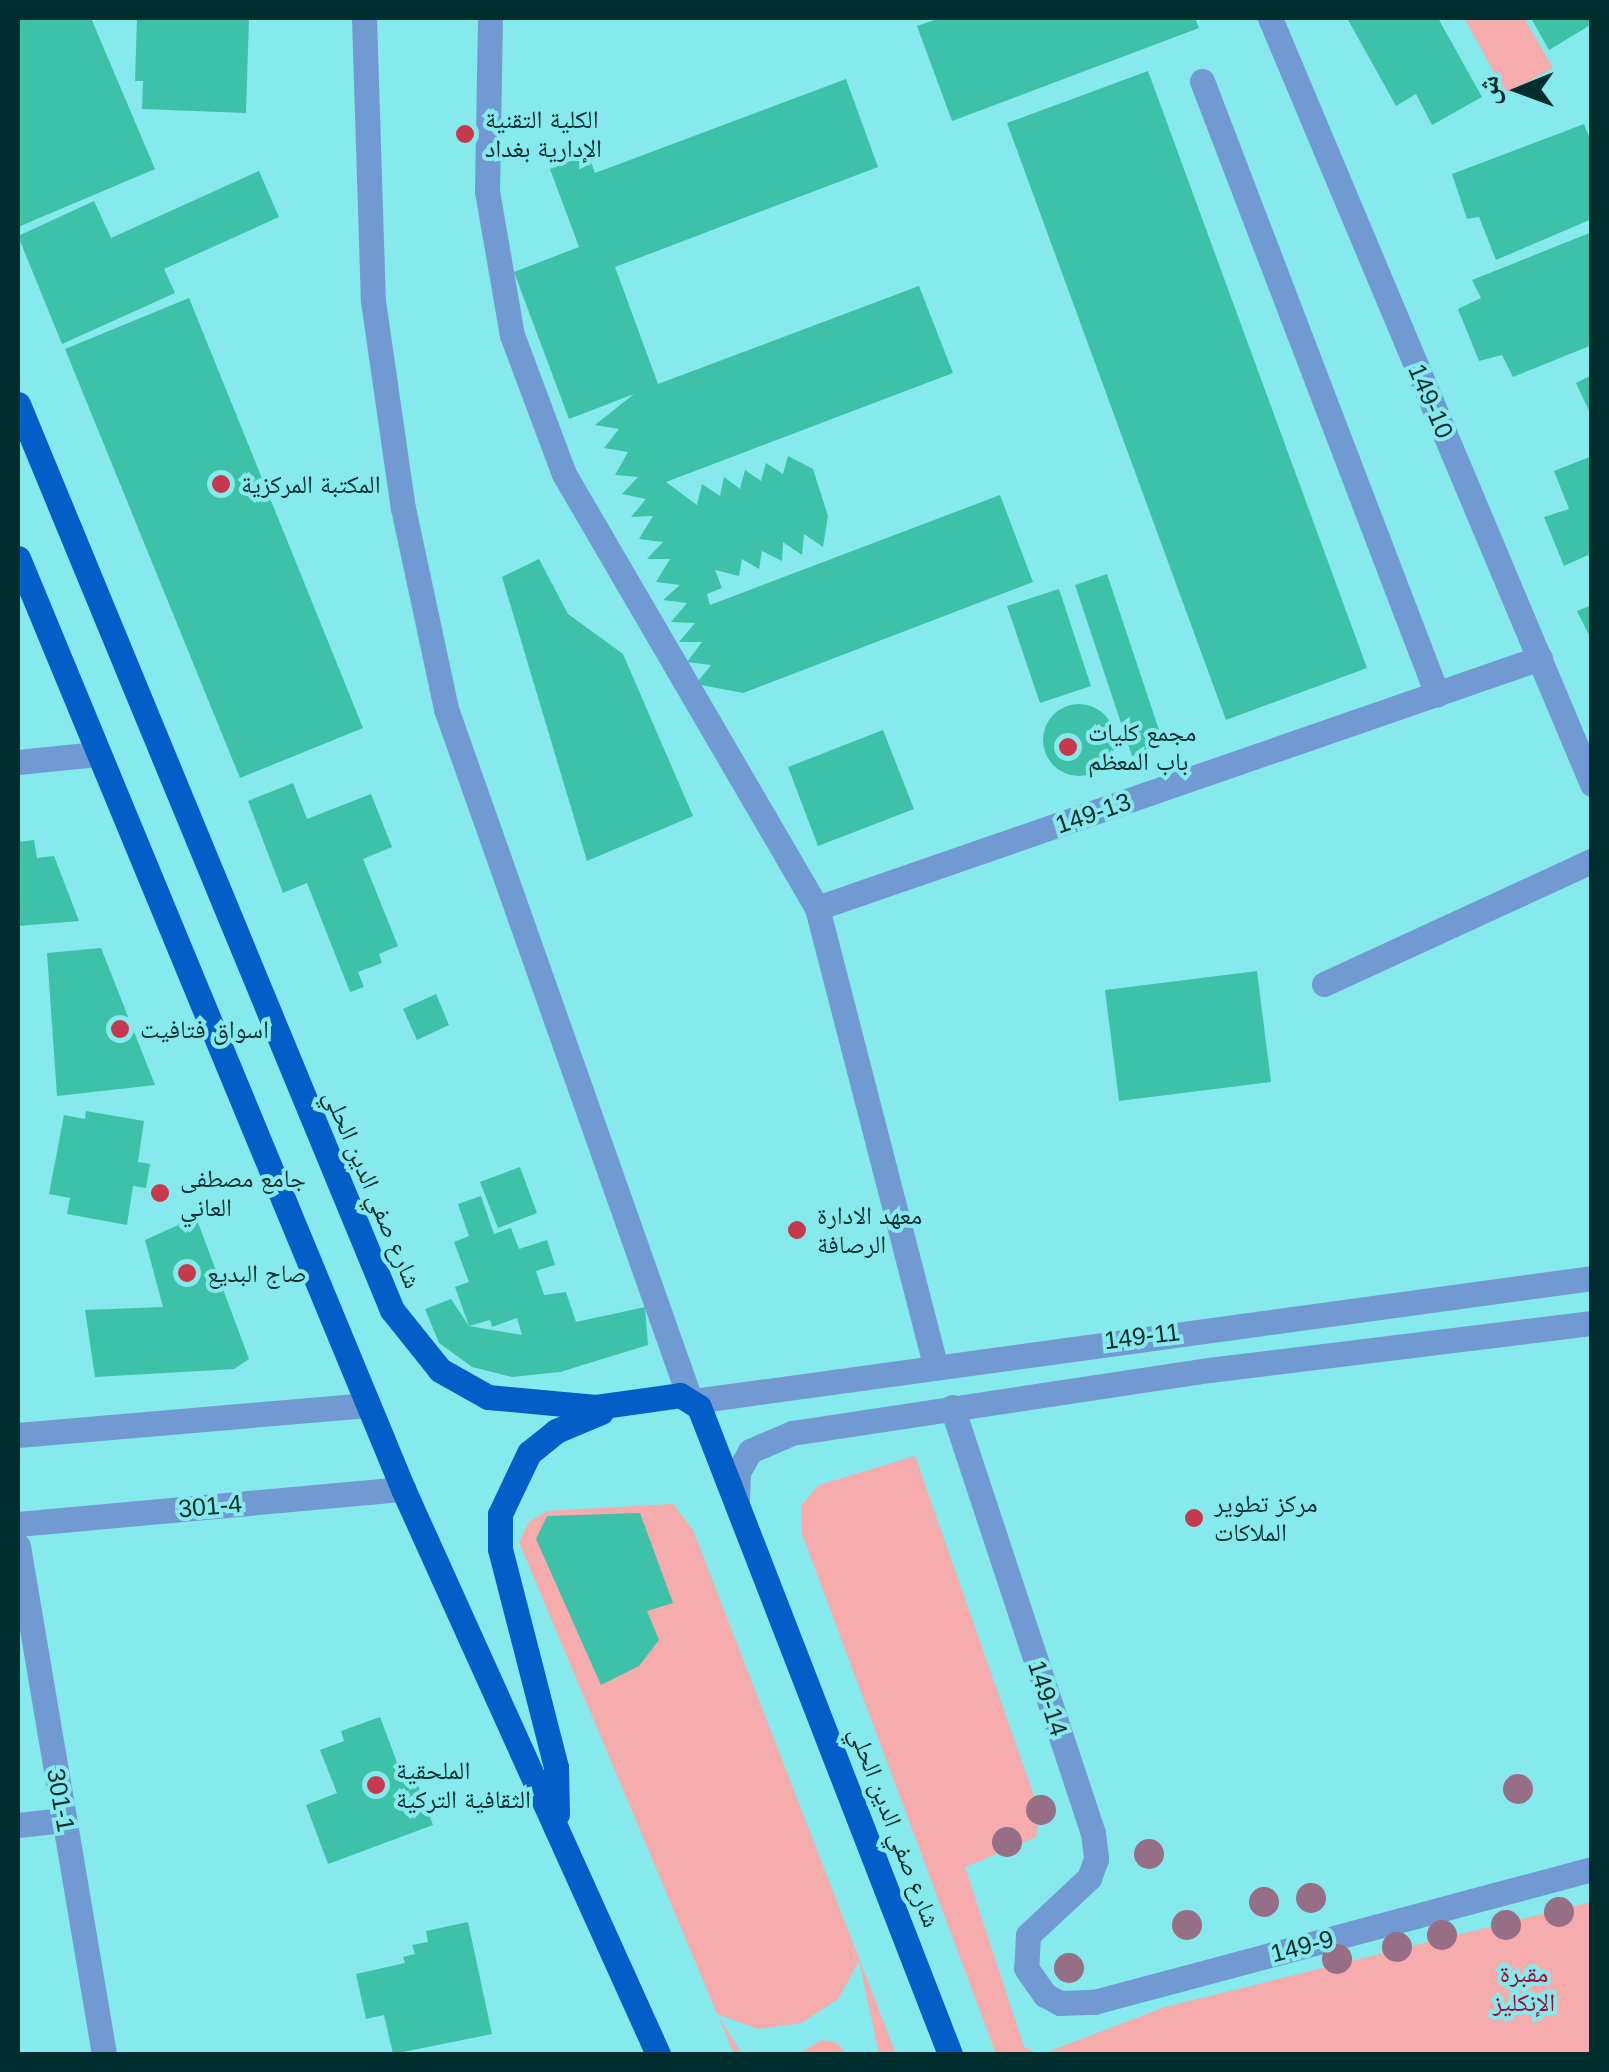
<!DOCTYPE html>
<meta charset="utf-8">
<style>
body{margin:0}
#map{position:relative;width:1609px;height:2072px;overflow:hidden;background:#86e9eb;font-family:Arial,"Noto Naskh Arabic",sans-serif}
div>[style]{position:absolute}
.green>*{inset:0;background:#f6abad}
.building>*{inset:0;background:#3dc2a9}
.round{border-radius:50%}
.minor>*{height:25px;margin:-12.5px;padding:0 12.5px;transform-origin:12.5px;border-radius:12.5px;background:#729ad2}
.major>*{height:25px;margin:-12.5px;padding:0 12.5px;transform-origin:12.5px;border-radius:12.5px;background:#035fc7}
.trees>*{width:30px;height:30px;margin:-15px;border-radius:50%;background:#966e85}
.dots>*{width:28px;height:28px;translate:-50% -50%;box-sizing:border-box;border:5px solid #86e9eb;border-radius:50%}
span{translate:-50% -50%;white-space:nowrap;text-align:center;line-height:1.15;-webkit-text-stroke:8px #86e9eb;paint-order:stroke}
.poi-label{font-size:25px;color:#002d2e}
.left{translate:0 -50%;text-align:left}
.street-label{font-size:25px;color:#002d2e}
.park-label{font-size:25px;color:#a40931}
.frame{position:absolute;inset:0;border:20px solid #002d2e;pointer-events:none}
.north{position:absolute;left:1469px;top:40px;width:100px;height:100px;-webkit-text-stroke:8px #86e9eb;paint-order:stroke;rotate:269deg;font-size:28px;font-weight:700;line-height:40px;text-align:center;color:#002d2e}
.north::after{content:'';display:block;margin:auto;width:35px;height:45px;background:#002d2e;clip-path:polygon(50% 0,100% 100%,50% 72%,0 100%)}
</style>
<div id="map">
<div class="green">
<div style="clip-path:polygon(1464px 18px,1524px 18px,1553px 68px,1506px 94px)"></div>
<div style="clip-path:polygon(915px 1456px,1040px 1813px,1036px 1837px,965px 1867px,1024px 2047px,1040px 2054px,996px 2054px,802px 1534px,801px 1506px,819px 1485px)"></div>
<div style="clip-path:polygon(673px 1504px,693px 1530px,896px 2054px,879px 2054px,859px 1961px,838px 1999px,801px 2023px,758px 2029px,717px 2014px,742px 2054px,734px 2054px,519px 1542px,529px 1522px,547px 1511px)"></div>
<div style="clip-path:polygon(1591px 1902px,1591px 2054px,1042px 2054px,1165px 2007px)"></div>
<div style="clip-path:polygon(822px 2040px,835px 2042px,847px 2054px,798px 2054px)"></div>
</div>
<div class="building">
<div style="clip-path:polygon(18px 18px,91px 18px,155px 169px,18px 227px)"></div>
<div style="clip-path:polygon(137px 18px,249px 18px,246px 113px,142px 109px,143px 81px,135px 81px)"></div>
<div style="clip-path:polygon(940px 18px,1195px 18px,1199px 28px,952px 121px,917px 26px)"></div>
<div style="clip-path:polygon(1347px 18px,1438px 18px,1482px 97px,1432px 125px,1416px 94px,1396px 106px)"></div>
<div style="clip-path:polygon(1531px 18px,1592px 18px,1592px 24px,1549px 50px)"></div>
<div style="clip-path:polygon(1148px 71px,1367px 668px,1226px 720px,1007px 123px)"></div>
<div style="clip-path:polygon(846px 79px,878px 167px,615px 267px,658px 384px,919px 286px,953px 373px,666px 482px,697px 505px,702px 484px,720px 496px,724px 477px,740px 489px,745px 470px,761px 481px,766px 463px,783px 474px,788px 456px,813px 469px,828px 516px,823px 547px,804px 534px,802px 555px,783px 542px,782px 561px,762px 551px,759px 569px,742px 559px,739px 576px,715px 570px,722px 588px,707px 594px,710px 605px,1000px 495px,1033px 582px,743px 693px,696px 684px,711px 665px,687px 662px,702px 642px,679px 642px,695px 623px,671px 622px,687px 603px,663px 600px,680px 585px,656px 582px,670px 559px,647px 559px,663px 542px,639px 539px,653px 516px,631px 517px,646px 499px,622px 494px,638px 477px,615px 475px,628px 452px,604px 448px,619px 429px,595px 425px,634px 394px,569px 419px,514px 272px,579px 247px,550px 169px,588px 154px,595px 173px)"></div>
<div style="clip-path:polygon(1584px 124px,1592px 144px,1592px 219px,1496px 260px,1479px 217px,1467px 219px,1452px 174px)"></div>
<div style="clip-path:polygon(259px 171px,279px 217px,164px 269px,175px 293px,62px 344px,18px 236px,94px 201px,111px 238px)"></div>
<div style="clip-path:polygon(1592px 232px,1592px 345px,1513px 377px,1502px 355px,1479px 361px,1458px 309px,1481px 298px,1472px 280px)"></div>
<div style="clip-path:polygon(189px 298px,363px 728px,240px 778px,65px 349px)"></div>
<div style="clip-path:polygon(1592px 375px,1592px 417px,1576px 383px)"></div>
<div style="clip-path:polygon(1592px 456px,1592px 561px,1588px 555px,1564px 566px,1544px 517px,1569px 509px,1554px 471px)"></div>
<div style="clip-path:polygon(539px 559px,568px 614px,623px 654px,693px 816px,587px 861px,502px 577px)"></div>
<div style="clip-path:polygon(1107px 574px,1164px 745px,1132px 756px,1075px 585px)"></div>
<div style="clip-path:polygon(1059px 589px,1091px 686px,1040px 703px,1007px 606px)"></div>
<div style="clip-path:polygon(1592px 605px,1592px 641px,1577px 611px)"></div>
<div class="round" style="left:1043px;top:704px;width:72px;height:72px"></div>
<div style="clip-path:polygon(883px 730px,914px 809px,818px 846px,788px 767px)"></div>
<div style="clip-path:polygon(293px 783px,307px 819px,371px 794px,392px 847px,363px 859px,398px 946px,379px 954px,382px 963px,358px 972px,364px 987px,350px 992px,307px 883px,283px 893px,248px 801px)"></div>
<div style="clip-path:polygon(34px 840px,37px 858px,54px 856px,79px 921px,18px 926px,18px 842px)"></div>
<div style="clip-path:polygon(101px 948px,155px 1085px,57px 1096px,47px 953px)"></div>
<div style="clip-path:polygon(1257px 971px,1271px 1082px,1119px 1101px,1105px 990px)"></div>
<div style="clip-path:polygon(436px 994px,449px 1025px,417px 1040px,403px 1009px)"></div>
<div style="clip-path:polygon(86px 1111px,144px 1121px,138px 1162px,150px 1164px,146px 1188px,133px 1186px,127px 1225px,67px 1214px,70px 1198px,49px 1194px,64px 1115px,85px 1119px)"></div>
<div style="clip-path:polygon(520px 1167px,537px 1213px,498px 1228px,480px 1182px)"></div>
<div style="clip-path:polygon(evenodd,481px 1196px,494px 1234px,511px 1228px,519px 1249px,547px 1240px,555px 1265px,536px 1271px,544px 1295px,566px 1292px,576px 1322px,645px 1307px,648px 1345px,560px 1372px,512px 1377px,472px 1367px,439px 1343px,425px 1309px,451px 1299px,469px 1326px,455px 1287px,469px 1282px,454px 1242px,469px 1236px,458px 1204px,481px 1196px,517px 1318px,522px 1335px,469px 1326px,490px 1320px,492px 1327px,517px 1318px)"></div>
<div style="clip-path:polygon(196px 1217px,249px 1359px,234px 1369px,95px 1377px,85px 1310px,163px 1307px,145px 1240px)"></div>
<div style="clip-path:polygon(640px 1513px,673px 1603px,647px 1611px,659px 1640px,639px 1666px,601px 1685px,536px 1539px,547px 1516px)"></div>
<div style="clip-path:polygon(380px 1717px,402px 1776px,413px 1772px,433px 1825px,328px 1864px,306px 1805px,337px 1793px,320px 1750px,344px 1741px,341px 1731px)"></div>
<div style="clip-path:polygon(468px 1922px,492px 2034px,393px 2054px,384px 2015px,366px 2019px,356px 1974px,405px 1963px,403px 1957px,415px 1954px,412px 1945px,428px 1942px,426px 1931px)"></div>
</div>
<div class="minor">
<div style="left:364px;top:18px;width:283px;rotate:88.2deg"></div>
<div style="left:373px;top:301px;width:209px;rotate:81.8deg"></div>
<div style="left:403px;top:508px;width:206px;rotate:77.9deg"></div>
<div style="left:446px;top:709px;width:732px;rotate:70.53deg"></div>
<div style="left:490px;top:18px;width:173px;rotate:91deg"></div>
<div style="left:487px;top:191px;width:146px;rotate:80.2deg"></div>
<div style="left:512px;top:335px;width:148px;rotate:69.5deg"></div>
<div style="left:564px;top:474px;width:502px;rotate:59.76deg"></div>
<div style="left:817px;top:908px;width:470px;rotate:75.5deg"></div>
<div style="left:1270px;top:18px;width:831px;rotate:67.2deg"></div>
<div style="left:1202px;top:81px;width:657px;rotate:69.03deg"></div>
<div style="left:18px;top:762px;width:79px;rotate:-5.8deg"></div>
<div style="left:817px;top:908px;width:765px;rotate:-19.07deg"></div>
<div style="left:1324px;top:984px;width:295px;rotate:-24.7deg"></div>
<div style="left:694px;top:1401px;width:906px;rotate:-7.8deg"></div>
<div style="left:952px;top:1407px;width:449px;rotate:71.7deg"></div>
<div style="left:1093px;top:1833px;width:26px;rotate:83deg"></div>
<div style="left:1096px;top:1859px;width:20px;rotate:110deg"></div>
<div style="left:1089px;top:1878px;width:83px;rotate:136.9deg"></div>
<div style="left:1028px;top:1935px;width:33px;rotate:93deg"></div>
<div style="left:1026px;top:1968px;width:33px;rotate:55deg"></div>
<div style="left:1045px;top:1995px;width:17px;rotate:28deg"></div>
<div style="left:1060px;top:2003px;width:34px;rotate:-2deg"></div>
<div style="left:1094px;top:2002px;width:515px;rotate:-14.95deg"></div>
<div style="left:18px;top:1435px;width:351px;rotate:-4.9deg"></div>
<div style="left:737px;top:1500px;width:28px;rotate:-88deg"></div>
<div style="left:738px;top:1472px;width:24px;rotate:-60deg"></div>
<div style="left:750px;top:1451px;width:46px;rotate:-23.2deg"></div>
<div style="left:792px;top:1433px;width:422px;rotate:-8.6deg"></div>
<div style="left:1209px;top:1370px;width:386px;rotate:-7deg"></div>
<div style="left:18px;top:1524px;width:387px;rotate:-5.2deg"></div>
<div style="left:18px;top:1546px;width:515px;rotate:80.39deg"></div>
<div style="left:18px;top:1825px;width:46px;rotate:-6.2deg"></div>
</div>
<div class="major">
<div style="left:18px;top:404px;width:980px;rotate:67.57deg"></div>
<div style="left:392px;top:1310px;width:77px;rotate:51.3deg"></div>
<div style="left:440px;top:1370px;width:55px;rotate:29.4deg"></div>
<div style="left:488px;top:1397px;width:108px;rotate:5.3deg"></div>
<div style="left:596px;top:1407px;width:85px;rotate:-8.1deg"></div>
<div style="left:680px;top:1395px;width:22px;rotate:32deg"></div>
<div style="left:699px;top:1407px;width:694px;rotate:68.8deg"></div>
<div style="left:18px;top:558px;width:1007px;rotate:67.53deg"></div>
<div style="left:403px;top:1489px;width:620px;rotate:65.71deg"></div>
<div style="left:557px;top:1814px;width:47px;rotate:-91.2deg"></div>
<div style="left:556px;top:1767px;width:225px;rotate:-104.4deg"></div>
<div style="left:500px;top:1549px;width:35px;rotate:-90deg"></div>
<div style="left:500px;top:1514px;width:68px;rotate:-64.6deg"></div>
<div style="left:529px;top:1453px;width:35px;rotate:-39deg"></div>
<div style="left:556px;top:1431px;width:49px;rotate:-22.9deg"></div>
</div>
<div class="trees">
<div style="left:1518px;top:1789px"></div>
<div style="left:1041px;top:1810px"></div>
<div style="left:1007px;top:1842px"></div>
<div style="left:1149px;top:1854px"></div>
<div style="left:1311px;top:1898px"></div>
<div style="left:1264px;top:1902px"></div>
<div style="left:1559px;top:1912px"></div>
<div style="left:1187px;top:1925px"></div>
<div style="left:1506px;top:1925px"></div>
<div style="left:1442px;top:1935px"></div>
<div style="left:1397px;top:1947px"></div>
<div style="left:1337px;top:1959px"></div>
<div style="left:1069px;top:1968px"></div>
</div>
<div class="dots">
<div style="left:465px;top:134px;background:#c8384d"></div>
<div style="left:221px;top:484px;background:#c8384d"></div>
<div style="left:1068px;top:747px;background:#c8384d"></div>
<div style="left:120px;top:1029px;background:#c8384d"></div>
<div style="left:160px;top:1193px;background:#c8384d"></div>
<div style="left:797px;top:1230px;background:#c8384d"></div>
<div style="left:187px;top:1273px;background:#c8384d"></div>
<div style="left:1194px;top:1518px;background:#c8384d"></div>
<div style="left:376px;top:1785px;background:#c8384d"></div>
</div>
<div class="poi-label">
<span class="left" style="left:485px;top:134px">الكلية التقنية<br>الإدارية بغداد</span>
<span class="left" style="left:241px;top:484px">المكتبة المركزية</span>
<span class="left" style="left:1088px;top:747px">مجمع كليات<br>باب المعظم</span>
<span class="left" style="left:140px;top:1029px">اسواق فتافيت</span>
<span class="left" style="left:180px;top:1193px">جامع مصطفى<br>العاني</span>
<span class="left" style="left:817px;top:1230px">معهد الادارة<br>الرصافة</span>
<span class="left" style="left:207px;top:1273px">صاج البديع</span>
<span class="left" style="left:1214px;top:1518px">مركز تطوير<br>الملاكات</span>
<span class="left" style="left:396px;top:1785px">الملحقية<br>الثقافية التركية</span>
</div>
<div class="street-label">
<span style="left:1431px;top:401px;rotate:67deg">149-10</span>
<span style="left:1093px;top:813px;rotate:-19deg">149-13</span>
<span style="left:373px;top:1189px;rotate:67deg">شارع صفي الدين الحلي</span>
<span style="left:1142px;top:1336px;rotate:-7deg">149-11</span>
<span style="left:210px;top:1506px;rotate:-5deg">301-4</span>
<span style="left:1048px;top:1698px;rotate:72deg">149-14</span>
<span style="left:61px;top:1800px;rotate:80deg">301-1</span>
<span style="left:895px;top:1827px;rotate:69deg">شارع صفي الدين الحلي</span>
<span style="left:1302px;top:1946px;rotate:-15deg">149-9</span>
</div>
<div class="park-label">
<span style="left:1524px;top:1988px">مقبرة<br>الإنكليز</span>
</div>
<div class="frame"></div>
<div class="north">ش</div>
</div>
